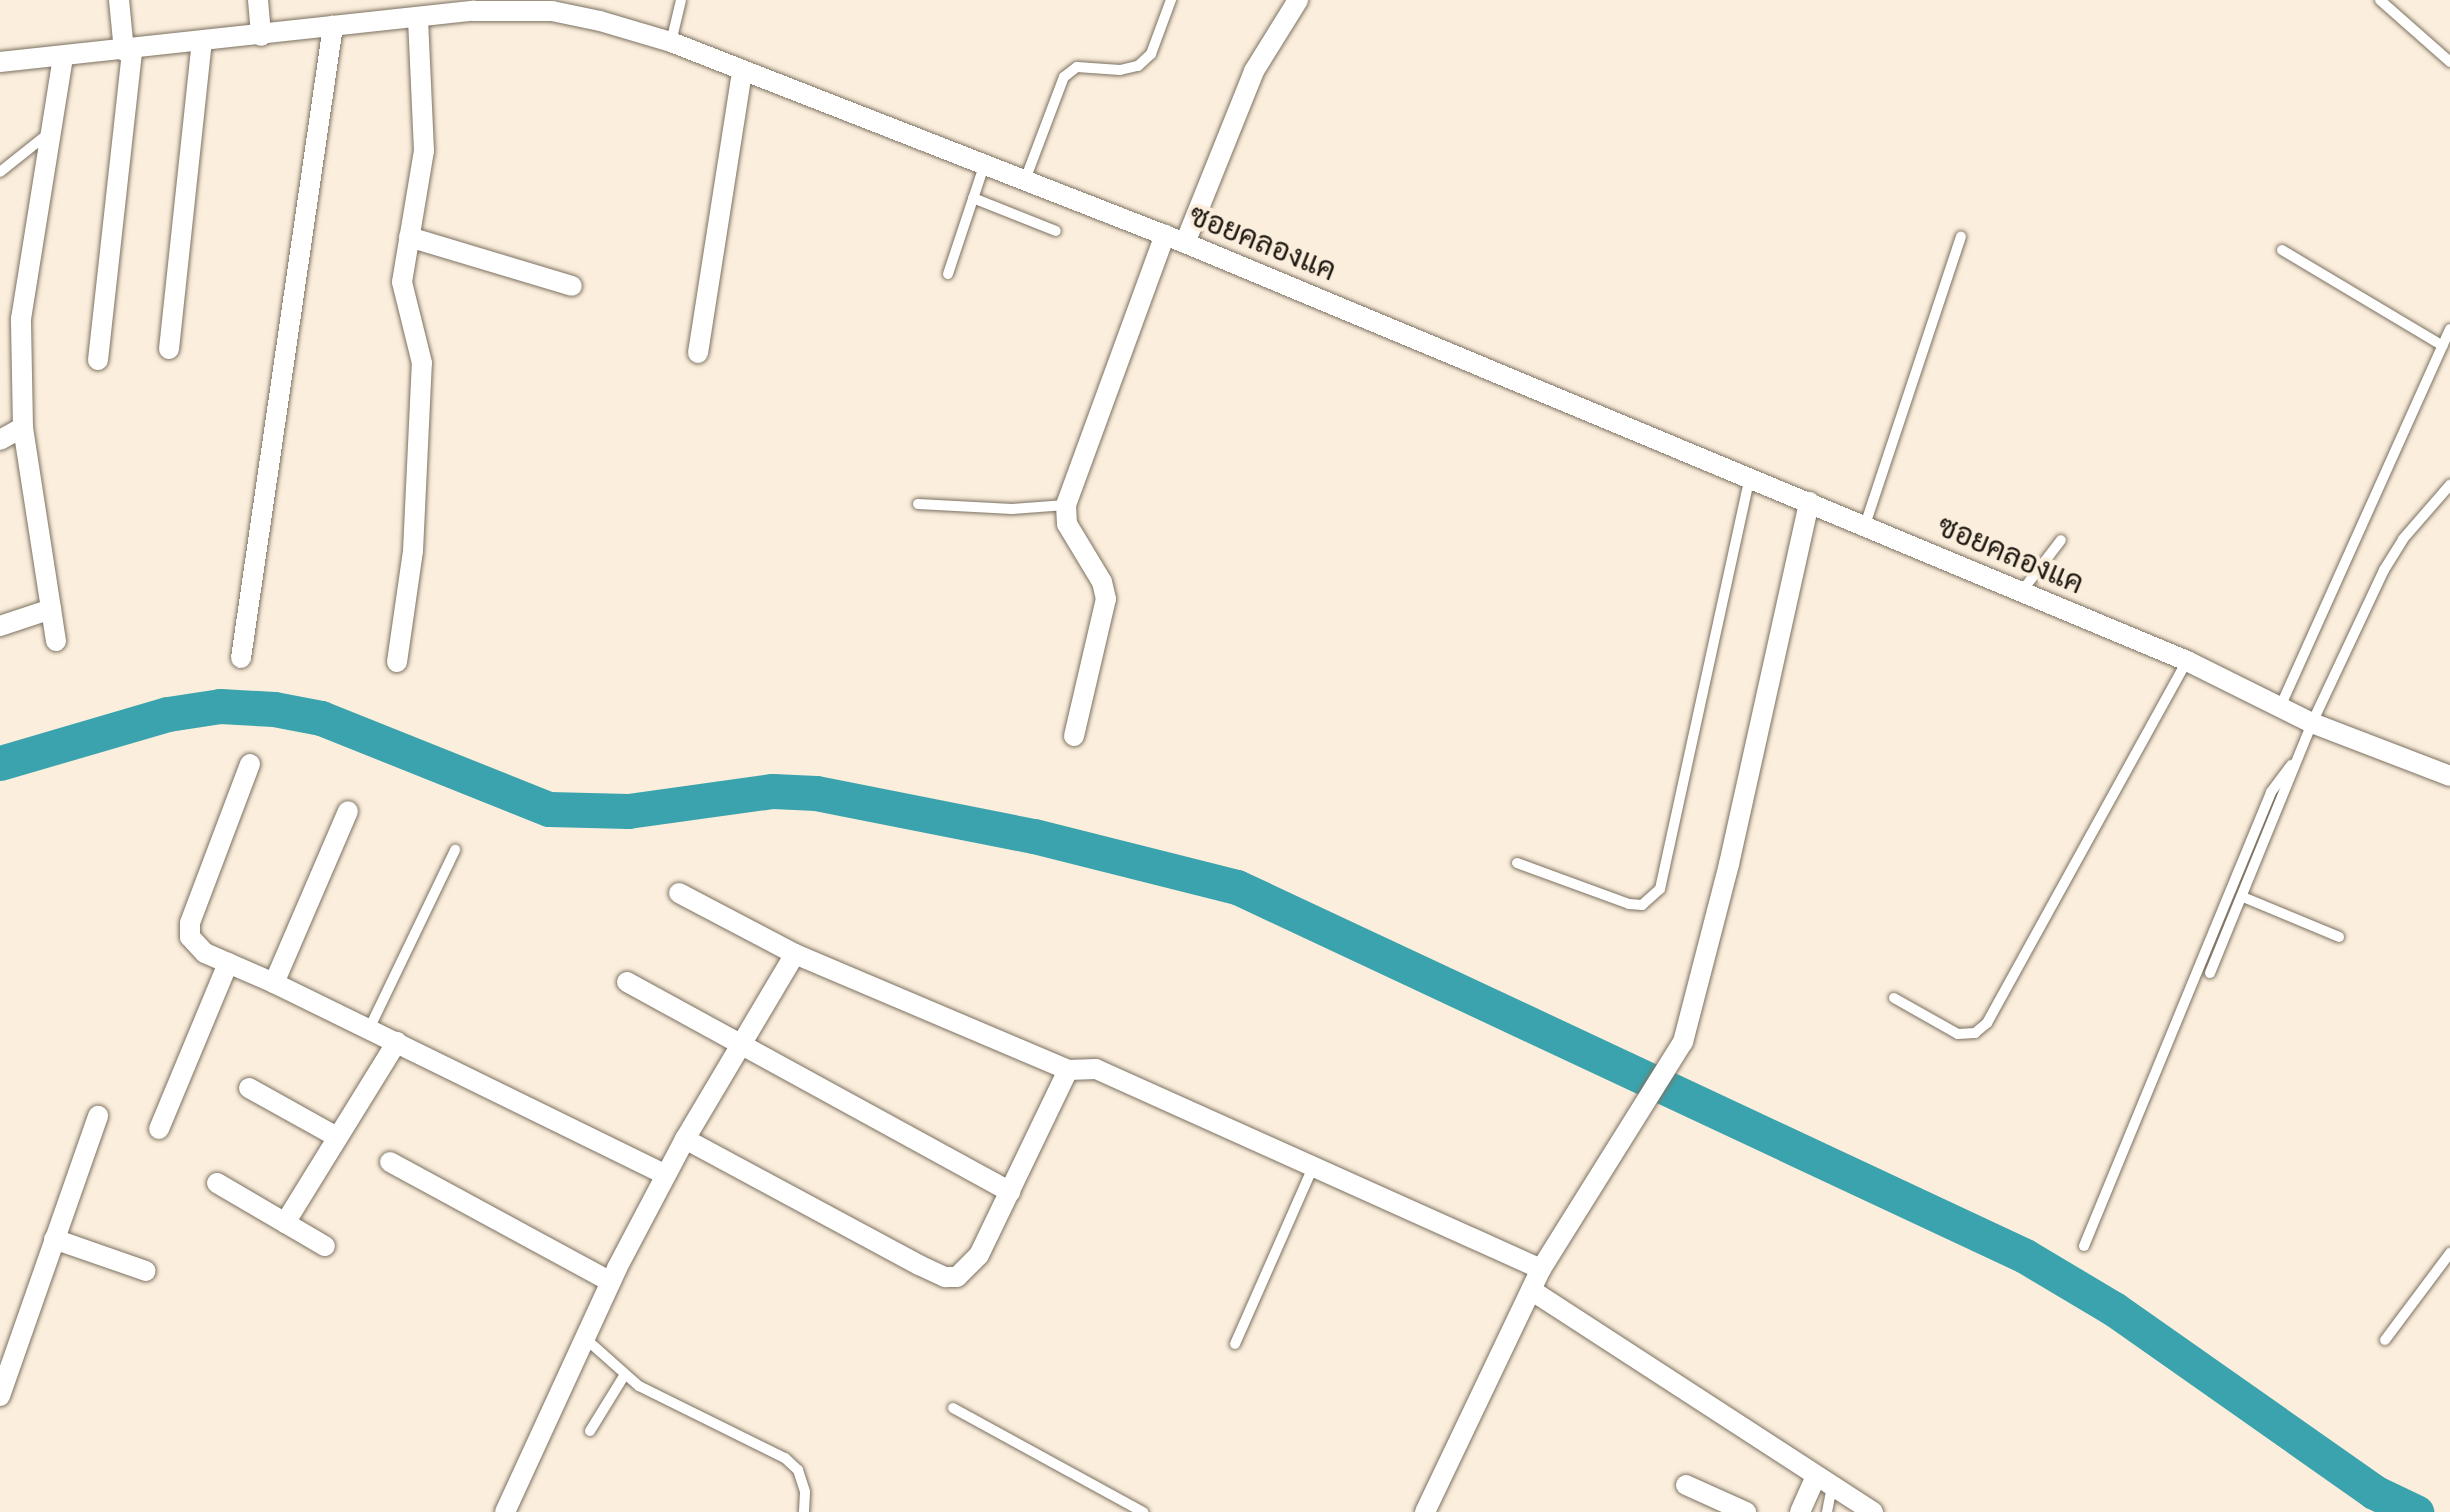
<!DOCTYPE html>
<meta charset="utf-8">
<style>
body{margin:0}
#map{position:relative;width:2450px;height:1512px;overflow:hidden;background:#fbeedc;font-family:Manrope,Sarabun,sans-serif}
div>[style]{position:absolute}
.river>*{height:35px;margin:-17.5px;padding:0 17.5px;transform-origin:17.5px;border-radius:17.5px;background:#3ba3ad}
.roads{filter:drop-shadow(0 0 2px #7c7161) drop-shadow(0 0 2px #7c7161)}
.lane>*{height:10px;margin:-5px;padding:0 5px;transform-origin:5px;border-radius:5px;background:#fff}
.street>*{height:20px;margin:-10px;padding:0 10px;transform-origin:10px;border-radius:10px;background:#fff}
span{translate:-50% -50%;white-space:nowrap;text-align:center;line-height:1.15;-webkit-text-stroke:8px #fbeedc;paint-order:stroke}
.street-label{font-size:30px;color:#1d1812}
</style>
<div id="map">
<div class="river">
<div style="left:0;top:763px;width:175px;rotate:-16.3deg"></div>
<div style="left:168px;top:714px;width:53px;rotate:-8.7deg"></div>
<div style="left:220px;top:706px;width:54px;rotate:3.2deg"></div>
<div style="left:274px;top:709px;width:48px;rotate:10.8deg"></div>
<div style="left:321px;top:718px;width:245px;rotate:21.8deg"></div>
<div style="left:549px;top:809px;width:79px;rotate:1.5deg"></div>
<div style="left:628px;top:811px;width:146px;rotate:-7.9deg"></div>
<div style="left:773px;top:791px;width:43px;rotate:2.7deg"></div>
<div style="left:816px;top:793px;width:222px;rotate:11.2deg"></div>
<div style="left:1034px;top:836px;width:209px;rotate:14.1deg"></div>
<div style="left:1237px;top:887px;width:870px;rotate:25.09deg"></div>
<div style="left:2025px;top:1256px;width:104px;rotate:30.8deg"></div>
<div style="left:2114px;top:1309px;width:318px;rotate:35.1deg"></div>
<div style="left:2374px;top:1492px;width:47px;rotate:25.5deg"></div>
</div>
<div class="roads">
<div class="lane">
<div style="left:2380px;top:0;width:94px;rotate:41.5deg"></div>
<div style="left:671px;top:42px;width:43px;rotate:-76.6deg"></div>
<div style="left:0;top:172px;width:63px;rotate:-38.5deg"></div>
<div style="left:1025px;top:180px;width:110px;rotate:-69.3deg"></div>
<div style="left:1064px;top:77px;width:16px;rotate:-38deg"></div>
<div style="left:1077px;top:67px;width:43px;rotate:4deg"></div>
<div style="left:1120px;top:70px;width:18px;rotate:-13deg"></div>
<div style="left:1138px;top:66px;width:18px;rotate:-43deg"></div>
<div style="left:1151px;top:54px;width:58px;rotate:-69.7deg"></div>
<div style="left:973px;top:198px;width:89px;rotate:21.7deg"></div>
<div style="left:2282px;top:250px;width:187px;rotate:30.8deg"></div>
<div style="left:948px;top:274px;width:117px;rotate:-71.6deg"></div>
<div style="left:918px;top:504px;width:94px;rotate:3deg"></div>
<div style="left:1012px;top:509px;width:54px;rotate:-4.2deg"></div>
<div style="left:1865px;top:525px;width:304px;rotate:-71.6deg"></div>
<div style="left:2022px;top:591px;width:64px;rotate:-52.6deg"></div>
<div style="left:2281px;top:705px;width:412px;rotate:-65.8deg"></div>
<div style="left:1517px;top:863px;width:119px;rotate:20.1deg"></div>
<div style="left:1629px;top:904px;width:13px;rotate:4deg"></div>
<div style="left:1642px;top:905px;width:24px;rotate:-42deg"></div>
<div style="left:1660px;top:889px;width:422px;rotate:-77.7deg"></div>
<div style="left:2243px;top:897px;width:104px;rotate:22.6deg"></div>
<div style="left:2210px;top:973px;width:270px;rotate:-67.8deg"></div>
<div style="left:2312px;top:723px;width:169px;rotate:-64.8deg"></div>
<div style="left:2384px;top:570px;width:36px;rotate:-58deg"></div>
<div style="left:2403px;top:539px;width:72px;rotate:-49deg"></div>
<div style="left:1894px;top:998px;width:73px;rotate:29.4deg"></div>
<div style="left:1958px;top:1034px;width:17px;rotate:-3deg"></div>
<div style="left:1975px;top:1033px;width:16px;rotate:-40deg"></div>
<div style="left:1987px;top:1023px;width:414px;rotate:-61.1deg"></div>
<div style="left:369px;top:1029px;width:199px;rotate:-64.3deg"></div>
<div style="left:2084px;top:1246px;width:491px;rotate:-67.6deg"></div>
<div style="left:2271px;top:792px;width:34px;rotate:-53deg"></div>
<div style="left:586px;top:1339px;width:71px;rotate:41.6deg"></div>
<div style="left:639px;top:1386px;width:163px;rotate:26.3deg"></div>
<div style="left:785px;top:1458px;width:18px;rotate:43deg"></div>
<div style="left:798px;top:1470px;width:23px;rotate:72deg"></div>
<div style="left:805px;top:1492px;width:20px;rotate:93deg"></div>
<div style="left:2385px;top:1340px;width:109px;rotate:-53.2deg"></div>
<div style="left:1235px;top:1344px;width:193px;rotate:-66.2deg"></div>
<div style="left:953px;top:1408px;width:217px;rotate:28.7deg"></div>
<div style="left:590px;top:1431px;width:65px;rotate:-58.3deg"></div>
<div style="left:1827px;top:1512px;width:25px;rotate:-79deg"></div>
</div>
<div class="street">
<div style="left:119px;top:0;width:51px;rotate:84.4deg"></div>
<div style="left:258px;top:0;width:36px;rotate:85deg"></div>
<div style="left:0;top:62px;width:476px;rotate:-6.2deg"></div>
<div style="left:473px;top:11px;width:79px"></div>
<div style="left:552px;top:11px;width:49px;rotate:11.8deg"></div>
<div style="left:600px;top:21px;width:74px;rotate:16.5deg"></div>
<div style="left:671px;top:42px;width:552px;rotate:21.36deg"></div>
<div style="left:1185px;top:243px;width:1086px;rotate:22.64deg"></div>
<div style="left:2187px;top:661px;width:140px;rotate:26.4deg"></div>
<div style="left:2312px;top:723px;width:148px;rotate:21deg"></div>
<div style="left:409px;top:237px;width:170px;rotate:16.7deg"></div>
<div style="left:1185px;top:243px;width:185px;rotate:-68.1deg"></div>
<div style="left:1254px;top:71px;width:84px;rotate:-58.2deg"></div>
<div style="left:169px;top:349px;width:309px;rotate:-83.9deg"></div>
<div style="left:698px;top:353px;width:285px;rotate:-81.1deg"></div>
<div style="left:98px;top:360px;width:312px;rotate:-83.7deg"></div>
<div style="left:0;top:440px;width:26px;rotate:-29deg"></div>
<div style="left:0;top:626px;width:54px;rotate:-18.4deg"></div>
<div style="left:56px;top:641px;width:217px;rotate:-98.8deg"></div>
<div style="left:23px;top:427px;width:108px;rotate:-91.1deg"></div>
<div style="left:21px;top:319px;width:265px;rotate:-80.9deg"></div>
<div style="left:241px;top:658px;width:639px;rotate:-81.72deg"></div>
<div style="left:397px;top:662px;width:112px;rotate:-81.8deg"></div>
<div style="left:413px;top:551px;width:188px;rotate:-87.3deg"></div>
<div style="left:422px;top:363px;width:83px;rotate:-103.9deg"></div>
<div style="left:402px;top:282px;width:133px;rotate:-80.5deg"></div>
<div style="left:424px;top:151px;width:134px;rotate:-92.6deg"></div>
<div style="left:1074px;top:736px;width:141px;rotate:-76.9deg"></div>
<div style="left:1106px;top:599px;width:17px;rotate:-103deg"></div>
<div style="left:1102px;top:582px;width:68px;rotate:-121.1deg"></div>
<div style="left:1067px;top:524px;width:19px;rotate:-93deg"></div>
<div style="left:1066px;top:505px;width:288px;rotate:-69.9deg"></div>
<div style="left:250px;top:764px;width:170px;rotate:110.7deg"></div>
<div style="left:190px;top:923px;width:14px;rotate:90deg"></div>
<div style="left:190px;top:937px;width:22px;rotate:47deg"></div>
<div style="left:205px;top:953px;width:75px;rotate:23.5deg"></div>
<div style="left:274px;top:983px;width:436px;rotate:26.1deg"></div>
<div style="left:679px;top:893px;width:131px;rotate:27.7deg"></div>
<div style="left:795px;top:954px;width:297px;rotate:23deg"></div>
<div style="left:1068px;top:1070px;width:28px;rotate:-2deg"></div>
<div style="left:1096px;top:1069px;width:488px;rotate:24.2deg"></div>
<div style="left:627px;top:982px;width:437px;rotate:28.7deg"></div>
<div style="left:274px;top:983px;width:187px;rotate:-66.7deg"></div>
<div style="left:249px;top:1088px;width:101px;rotate:29.1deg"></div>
<div style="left:159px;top:1129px;width:180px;rotate:-67.4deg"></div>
<div style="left:685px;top:1139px;width:266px;rotate:28.3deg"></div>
<div style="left:919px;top:1265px;width:29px;rotate:25deg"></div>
<div style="left:945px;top:1277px;width:12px"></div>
<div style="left:957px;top:1277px;width:31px;rotate:-45deg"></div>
<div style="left:979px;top:1255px;width:205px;rotate:-64.3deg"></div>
<div style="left:390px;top:1162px;width:251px;rotate:28.5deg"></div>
<div style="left:217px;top:1183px;width:125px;rotate:30.3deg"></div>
<div style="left:285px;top:1223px;width:213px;rotate:-58.3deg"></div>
<div style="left:54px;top:1239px;width:97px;rotate:19.2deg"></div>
<div style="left:1531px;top:1290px;width:408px;rotate:33deg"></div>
<div style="left:0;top:1396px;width:297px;rotate:-70.7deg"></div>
<div style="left:1686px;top:1485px;width:66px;rotate:24.2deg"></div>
<div style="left:505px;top:1512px;width:268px;rotate:-65.3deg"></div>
<div style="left:617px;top:1268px;width:146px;rotate:-62.2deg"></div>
<div style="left:685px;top:1139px;width:215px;rotate:-59.3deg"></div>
<div style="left:1425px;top:1512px;width:269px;rotate:-64.5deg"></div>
<div style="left:1541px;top:1269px;width:268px;rotate:-58deg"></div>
<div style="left:1683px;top:1042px;width:184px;rotate:-75.5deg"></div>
<div style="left:1729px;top:864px;width:371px;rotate:-77.5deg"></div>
<div style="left:1800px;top:1512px;width:39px;rotate:-66deg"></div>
</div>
</div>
<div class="street-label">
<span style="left:1263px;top:242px;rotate:22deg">ซอยคลองแค</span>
<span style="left:2011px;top:554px;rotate:23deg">ซอยคลองแค</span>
</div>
</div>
